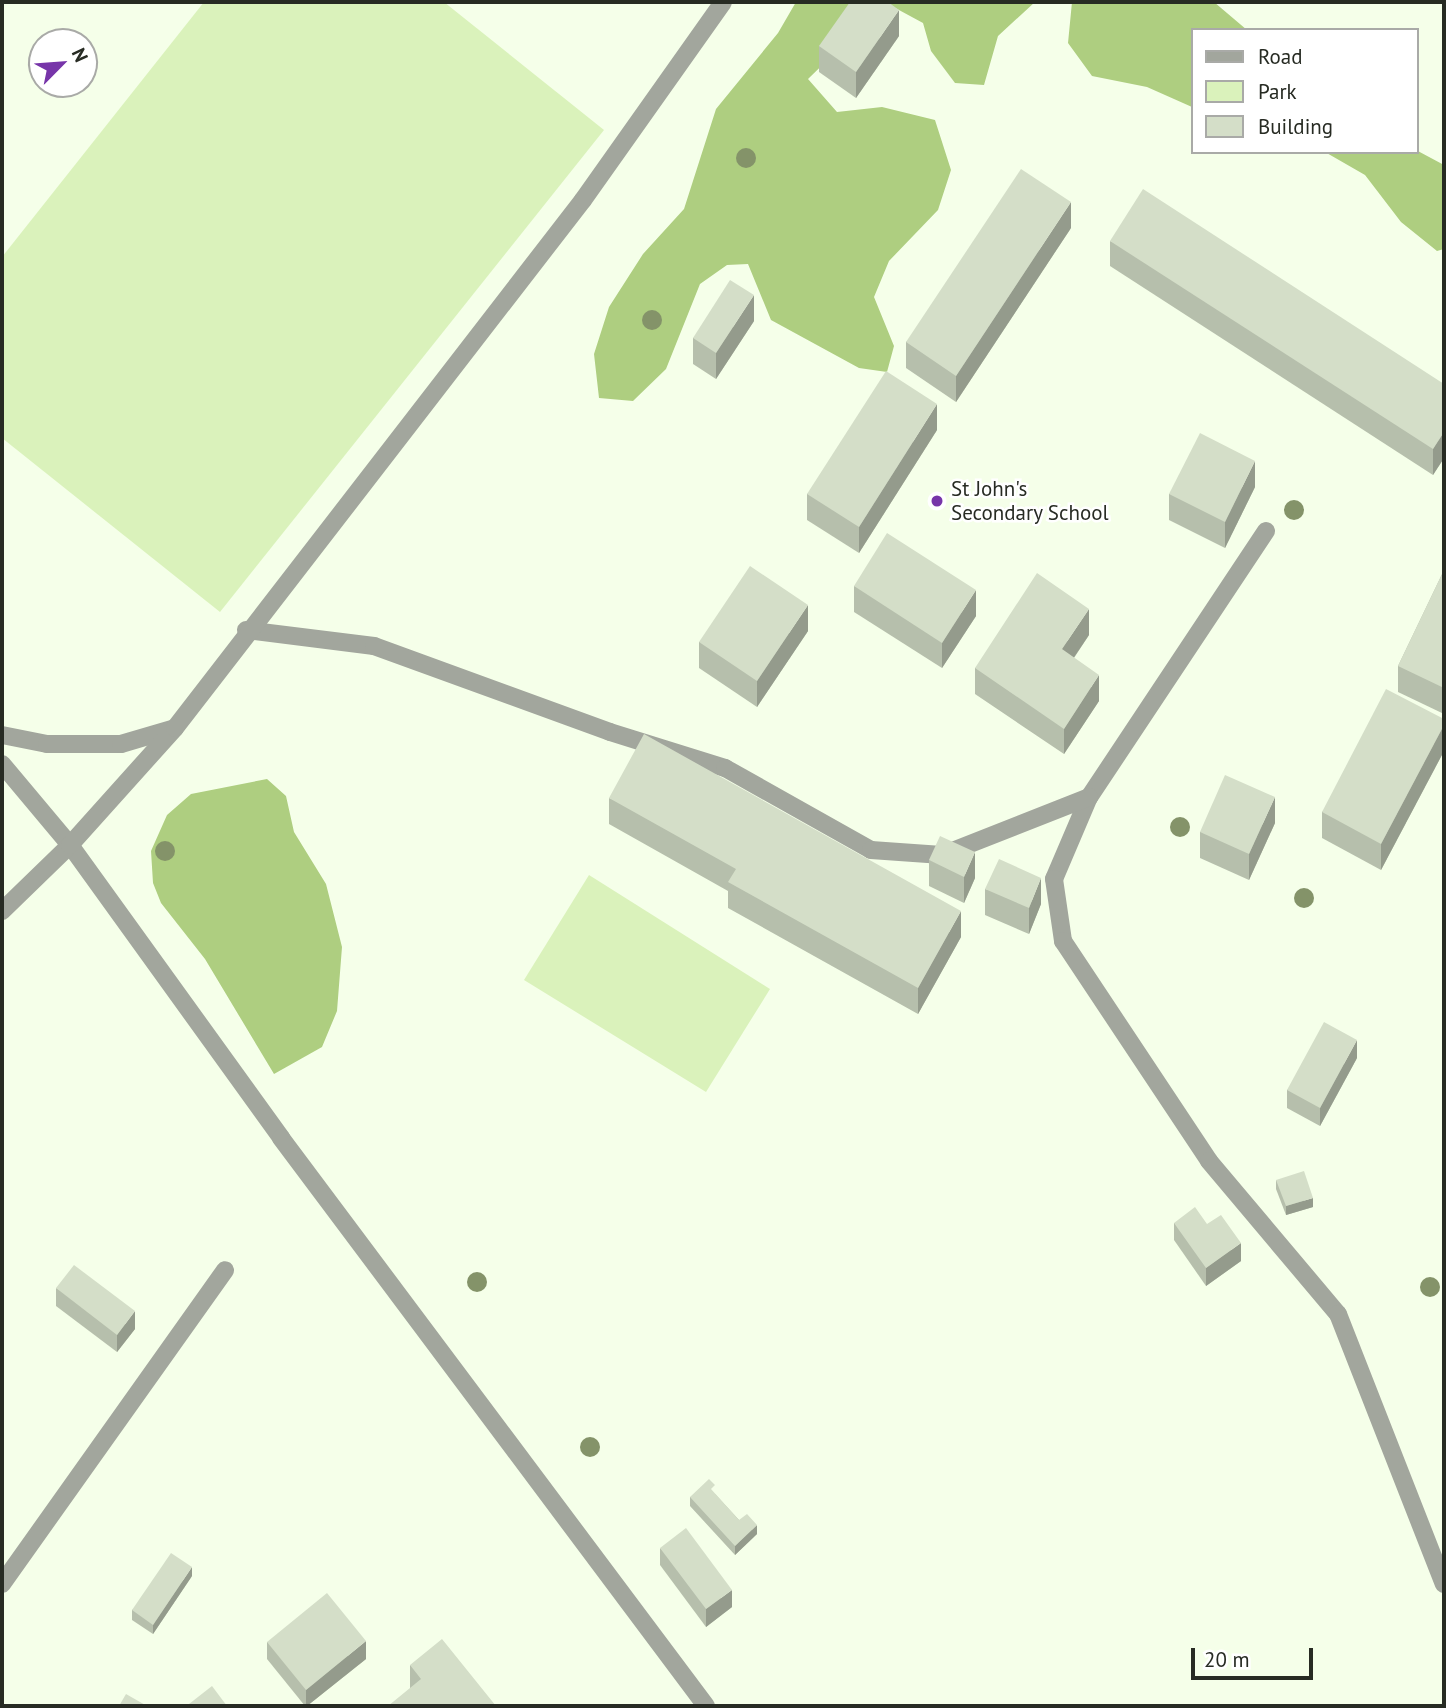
<!DOCTYPE html>
<style>
body{margin:0}
#map{position:relative;width:1446px;height:1708px;overflow:hidden;background:#f5ffe9;font-family:"PT Sans",sans-serif}
div>[style]{position:absolute}
.green>*{inset:0;background:#daf2bb}
.forest>*{inset:0;background:#aece80}
.lane>*{height:18px;margin:-9px;padding:0 9px;transform-origin:9px;border-radius:9px;background:#a2a69d}
.street>*{height:18px;margin:-9px;padding:0 9px;transform-origin:9px;border-radius:9px;background:#a2a69d}
.trees>*{width:20px;height:20px;margin:-10px;border-radius:50%;background:#849369}
.wall>*{inset:0;background:#b6bfac}
.shaded-wall>*{inset:0;background:#949b8c}
.building>*{inset:0;background:#d4dec8}
.dots>*{width:19px;height:19px;translate:-50% -50%;box-sizing:border-box;border:4px solid #fff;border-radius:50%}
span{translate:-50% -50%;white-space:nowrap;text-align:center;line-height:1.15;-webkit-text-stroke:5px #fff;paint-order:stroke}
.poi-label{font-size:21px;color:#272b23}
.left{translate:0 -50%;text-align:left}
.frame{position:absolute;inset:0;border:4px solid #272b23;pointer-events:none}
.legend{position:absolute;left:1191px;top:28px;width:228px;height:126px;box-sizing:border-box;background:#fff;border:2px solid #a9aaa7;margin:0;padding:9px 12px;list-style:none;font-size:21px;color:#272b23}
.legend li{display:flex;align-items:center;gap:14px;height:35px}
.legend b{width:35px;border:2px solid #a9aaa7}
.north{position:absolute;left:28px;top:28px;width:70px;height:70px;box-sizing:border-box;background:#fff;border:2px solid #a9aaa7;border-radius:50%;rotate:65deg;font-size:19px;font-weight:700;line-height:28px;text-align:center;color:#272b23}
.north::after{content:'';display:block;margin:auto;width:24px;height:32px;background:#7735a9;clip-path:polygon(50% 0,100% 100%,50% 72%,0 100%)}
.scale{position:absolute;left:1191px;top:1648px;width:122px;height:32px;box-sizing:border-box;border:4px solid #272b23;border-top:0;padding-left:9px;font-size:21px;line-height:24px;white-space:nowrap;color:#272b23;-webkit-text-stroke:5px #fff;paint-order:stroke}
</style>
<div id="map">
<div class="green">
<div style="clip-path:polygon(204px 2px,444px 2px,604px 130px,220px 612px,2px 438px,2px 257px)"></div>
<div style="clip-path:polygon(589px 875px,770px 989px,706px 1092px,524px 980px)"></div>
</div>
<div class="forest">
<div style="clip-path:polygon(796px 2px,1035px 2px,998px 36px,984px 85px,955px 83px,931px 51px,923px 23px,886px 3px,808px 79px,837px 112px,882px 107px,935px 120px,951px 170px,938px 210px,889px 261px,874px 297px,894px 346px,887px 372px,859px 368px,771px 320px,748px 264px,727px 265px,700px 284px,666px 369px,633px 401px,599px 398px,594px 354px,609px 307px,643px 254px,684px 209px,716px 109px,778px 33px)"></div>
<div style="clip-path:polygon(1072px 2px,1214px 2px,1247px 30px,1192px 30px,1192px 107px,1147px 87px,1092px 76px,1068px 43px)"></div>
<div style="clip-path:polygon(1416px 150px,1444px 165px,1444px 249px,1437px 251px,1401px 222px,1365px 175px,1325px 152px)"></div>
<div style="clip-path:polygon(267px 779px,286px 796px,294px 832px,326px 884px,342px 947px,337px 1011px,322px 1047px,274px 1074px,205px 959px,161px 903px,153px 883px,151px 851px,167px 815px,191px 794px)"></div>
</div>
<div class="lane">
<div style="left:1266px;top:531px;width:320px;rotate:123.6deg"></div>
<div style="left:1089px;top:797px;width:89px;rotate:113.1deg"></div>
<div style="left:1054px;top:879px;width:63px;rotate:81.7deg"></div>
<div style="left:1063px;top:941px;width:264px;rotate:56.4deg"></div>
<div style="left:1209px;top:1161px;width:200px;rotate:49.9deg"></div>
<div style="left:1338px;top:1314px;width:290px;rotate:68.6deg"></div>
<div style="left:246px;top:630px;width:129px;rotate:7.1deg"></div>
<div style="left:374px;top:646px;width:251px;rotate:20deg"></div>
<div style="left:610px;top:732px;width:121px;rotate:17.4deg"></div>
<div style="left:725px;top:768px;width:167px;rotate:29.3deg"></div>
<div style="left:871px;top:850px;width:71px;rotate:4deg"></div>
<div style="left:942px;top:855px;width:158px;rotate:-21.5deg"></div>
<div style="left:2px;top:735px;width:46px;rotate:11.3deg"></div>
<div style="left:47px;top:744px;width:74px"></div>
<div style="left:121px;top:744px;width:56px;rotate:-16.5deg"></div>
<div style="left:2px;top:764px;width:106px;rotate:50deg"></div>
<div style="left:2px;top:1584px;width:385px;rotate:-54.6deg"></div>
</div>
<div class="street">
<div style="left:70px;top:845px;width:361px;rotate:54.2deg"></div>
<div style="left:281px;top:1138px;width:709px;rotate:53.19deg"></div>
<div style="left:2px;top:911px;width:95px;rotate:-44.1deg"></div>
<div style="left:70px;top:845px;width:157px;rotate:-48.1deg"></div>
<div style="left:175px;top:728px;width:667px;rotate:-52.31deg"></div>
<div style="left:583px;top:200px;width:242px;rotate:-54.7deg"></div>
</div>
<div class="trees">
<div style="left:746px;top:158px"></div>
<div style="left:652px;top:320px"></div>
<div style="left:1294px;top:510px"></div>
<div style="left:1180px;top:827px"></div>
<div style="left:165px;top:851px"></div>
<div style="left:1304px;top:898px"></div>
<div style="left:477px;top:1282px"></div>
<div style="left:1430px;top:1287px"></div>
<div style="left:590px;top:1447px"></div>
</div>
<div class="wall">
<div style="clip-path:polygon(899px 36px,856px 98px,819px 72px,819px 46px)"></div>
<div style="clip-path:polygon(1071px 228px,956px 402px,906px 368px,906px 342px)"></div>
<div style="clip-path:polygon(1110px 241px,1444px 384px,1444px 458px,1433px 475px,1110px 266px)"></div>
<div style="clip-path:polygon(754px 321px,716px 379px,693px 364px,693px 338px)"></div>
<div style="clip-path:polygon(937px 430px,859px 553px,807px 520px,807px 494px)"></div>
<div style="clip-path:polygon(1255px 487px,1225px 548px,1169px 520px,1169px 494px)"></div>
<div style="clip-path:polygon(1444px 570px,1444px 714px,1398px 692px,1398px 666px)"></div>
<div style="clip-path:polygon(854px 586px,976px 616px,942px 668px,854px 612px)"></div>
<div style="clip-path:polygon(808px 631px,757px 707px,699px 668px,699px 642px)"></div>
<div style="clip-path:polygon(1089px 635px,1074px 658px,1099px 701px,1064px 754px,975px 694px,975px 668px)"></div>
<div style="clip-path:polygon(1444px 719px,1444px 751px,1381px 870px,1322px 838px,1322px 812px)"></div>
<div style="clip-path:polygon(609px 798px,961px 937px,918px 1014px,728px 908px,728px 891px,609px 824px)"></div>
<div style="clip-path:polygon(1275px 823px,1249px 880px,1200px 858px,1200px 832px)"></div>
<div style="clip-path:polygon(929px 860px,975px 878px,964px 903px,929px 886px)"></div>
<div style="clip-path:polygon(985px 889px,1041px 904px,1029px 934px,985px 915px)"></div>
<div style="clip-path:polygon(1357px 1058px,1320px 1126px,1287px 1108px,1287px 1090px)"></div>
<div style="clip-path:polygon(1276px 1180px,1313px 1207px,1286px 1215px,1276px 1189px)"></div>
<div style="clip-path:polygon(1174px 1223px,1207px 1224px,1241px 1261px,1206px 1286px,1174px 1240px)"></div>
<div style="clip-path:polygon(56px 1288px,135px 1329px,117px 1352px,56px 1306px)"></div>
<div style="clip-path:polygon(715px 1494px,739px 1520px,757px 1534px,735px 1555px,690px 1506px,690px 1497px)"></div>
<div style="clip-path:polygon(660px 1548px,732px 1607px,706px 1627px,660px 1565px)"></div>
<div style="clip-path:polygon(192px 1576px,153px 1634px,132px 1620px,132px 1610px)"></div>
<div style="clip-path:polygon(267px 1642px,366px 1659px,307px 1706px,305px 1706px,267px 1659px)"></div>
<div style="clip-path:polygon(410px 1665px,496px 1706px,410px 1688px)"></div>
</div>
<div class="shaded-wall">
<div style="clip-path:polygon(899px 10px,899px 36px,856px 98px,856px 72px)"></div>
<div style="clip-path:polygon(1071px 202px,1071px 228px,956px 402px,956px 376px)"></div>
<div style="clip-path:polygon(754px 295px,754px 321px,716px 379px,716px 353px)"></div>
<div style="clip-path:polygon(937px 404px,937px 430px,859px 553px,859px 527px)"></div>
<div style="clip-path:polygon(1444px 432px,1444px 458px,1433px 475px,1433px 449px)"></div>
<div style="clip-path:polygon(1255px 461px,1255px 487px,1225px 548px,1225px 522px)"></div>
<div style="clip-path:polygon(976px 590px,976px 616px,942px 668px,942px 643px)"></div>
<div style="clip-path:polygon(808px 605px,808px 631px,757px 707px,757px 681px)"></div>
<div style="clip-path:polygon(1089px 609px,1089px 635px,1062px 675px,1062px 649px)"></div>
<div style="clip-path:polygon(1099px 675px,1099px 701px,1064px 754px,1064px 729px)"></div>
<div style="clip-path:polygon(1444px 725px,1444px 751px,1381px 870px,1381px 844px)"></div>
<div style="clip-path:polygon(1275px 797px,1275px 823px,1249px 880px,1249px 854px)"></div>
<div style="clip-path:polygon(975px 852px,975px 878px,964px 903px,964px 877px)"></div>
<div style="clip-path:polygon(1041px 878px,1041px 904px,1029px 934px,1029px 908px)"></div>
<div style="clip-path:polygon(961px 911px,961px 937px,918px 1014px,918px 988px)"></div>
<div style="clip-path:polygon(1357px 1040px,1357px 1058px,1320px 1126px,1320px 1108px)"></div>
<div style="clip-path:polygon(1313px 1198px,1313px 1207px,1286px 1215px,1286px 1206px)"></div>
<div style="clip-path:polygon(1241px 1243px,1241px 1261px,1206px 1286px,1206px 1268px)"></div>
<div style="clip-path:polygon(135px 1311px,135px 1329px,117px 1352px,117px 1335px)"></div>
<div style="clip-path:polygon(757px 1525px,757px 1534px,735px 1555px,735px 1546px)"></div>
<div style="clip-path:polygon(192px 1567px,192px 1576px,153px 1634px,153px 1625px)"></div>
<div style="clip-path:polygon(732px 1590px,732px 1607px,706px 1627px,706px 1609px)"></div>
<div style="clip-path:polygon(366px 1641px,366px 1659px,307px 1706px,306px 1706px,306px 1690px)"></div>
</div>
<div class="building">
<div style="clip-path:polygon(850px 2px,888px 2px,899px 10px,856px 72px,819px 46px)"></div>
<div style="clip-path:polygon(1021px 169px,1071px 202px,956px 376px,906px 342px)"></div>
<div style="clip-path:polygon(1143px 189px,1444px 384px,1444px 432px,1433px 449px,1110px 241px)"></div>
<div style="clip-path:polygon(730px 280px,754px 295px,716px 353px,693px 338px)"></div>
<div style="clip-path:polygon(886px 371px,937px 404px,859px 527px,807px 494px)"></div>
<div style="clip-path:polygon(1200px 433px,1255px 461px,1225px 522px,1169px 494px)"></div>
<div style="clip-path:polygon(887px 533px,976px 590px,942px 643px,854px 586px)"></div>
<div style="clip-path:polygon(750px 566px,808px 605px,757px 681px,699px 642px)"></div>
<div style="clip-path:polygon(1444px 570px,1444px 688px,1398px 666px)"></div>
<div style="clip-path:polygon(1037px 573px,1089px 609px,1062px 649px,1099px 675px,1064px 729px,975px 668px)"></div>
<div style="clip-path:polygon(1386px 689px,1444px 719px,1444px 725px,1381px 844px,1322px 812px)"></div>
<div style="clip-path:polygon(644px 734px,961px 911px,918px 988px,728px 882px,736px 869px,609px 798px)"></div>
<div style="clip-path:polygon(1225px 775px,1275px 797px,1249px 854px,1200px 832px)"></div>
<div style="clip-path:polygon(940px 836px,975px 852px,964px 877px,929px 860px)"></div>
<div style="clip-path:polygon(999px 859px,1041px 878px,1029px 908px,985px 889px)"></div>
<div style="clip-path:polygon(1324px 1022px,1357px 1040px,1320px 1108px,1287px 1090px)"></div>
<div style="clip-path:polygon(1304px 1171px,1313px 1198px,1286px 1206px,1276px 1180px)"></div>
<div style="clip-path:polygon(1195px 1207px,1207px 1224px,1221px 1215px,1241px 1243px,1206px 1268px,1174px 1223px)"></div>
<div style="clip-path:polygon(74px 1265px,135px 1311px,117px 1335px,56px 1288px)"></div>
<div style="clip-path:polygon(709px 1479px,715px 1485px,711px 1489px,739px 1520px,747px 1514px,757px 1525px,735px 1546px,690px 1497px)"></div>
<div style="clip-path:polygon(686px 1528px,732px 1590px,706px 1609px,660px 1548px)"></div>
<div style="clip-path:polygon(171px 1553px,192px 1567px,153px 1625px,132px 1610px)"></div>
<div style="clip-path:polygon(327px 1593px,366px 1641px,306px 1690px,267px 1642px)"></div>
<div style="clip-path:polygon(442px 1639px,496px 1706px,388px 1706px,421px 1679px,410px 1665px)"></div>
<div style="clip-path:polygon(212px 1686px,227px 1706px,190px 1706px,189px 1704px)"></div>
<div style="clip-path:polygon(126px 1694px,147px 1706px,119px 1706px)"></div>
<div style="clip-path:polygon(1444px 1703px,1444px 1706px,1435px 1706px)"></div>
</div>
<div class="dots">
<div style="left:937px;top:501px;background:#7735a9"></div>
</div>
<div class="poi-label">
<span class="left" style="left:951px;top:501px">St John's<br>Secondary School</span>
</div>
<div class="frame"></div>
<ul class="legend">
<li><b style="height:9px;background:#a2a69d"></b>Road</li>
<li><b style="height:19px;background:#daf2bb"></b>Park</li>
<li><b style="height:19px;background:#d4dec8"></b>Building</li>
</ul>
<div class="north">N</div>
<div class="scale">20 m</div>
</div>
